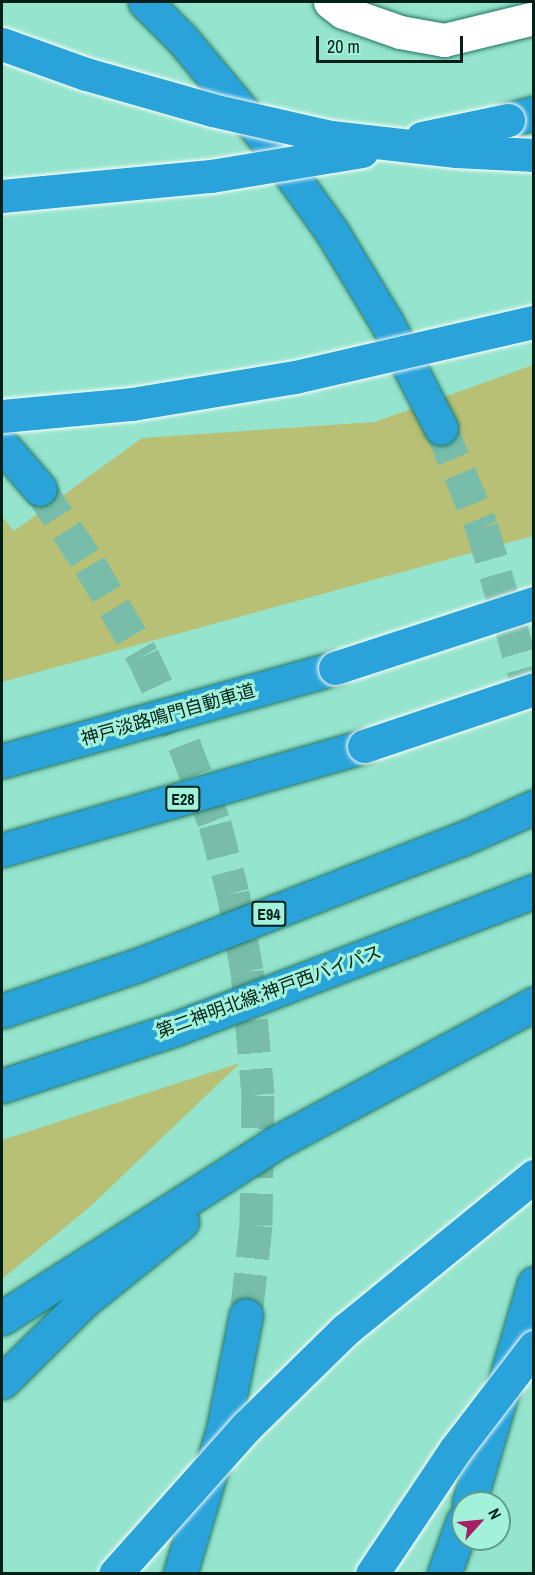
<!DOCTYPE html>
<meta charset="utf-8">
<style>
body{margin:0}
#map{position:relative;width:535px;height:1575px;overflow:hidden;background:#95e4cd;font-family:"Archivo Narrow","Noto Sans JP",sans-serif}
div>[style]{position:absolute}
.green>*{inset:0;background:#b7c074}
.highway-tunnel>*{height:33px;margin-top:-16.5px;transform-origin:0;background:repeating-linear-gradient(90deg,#77bda9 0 33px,transparent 0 49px)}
.roads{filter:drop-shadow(0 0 2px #227562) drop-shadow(0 0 2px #227562)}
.minor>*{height:33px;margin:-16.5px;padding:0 16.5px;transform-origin:16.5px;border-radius:16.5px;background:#fff}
.highway>*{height:33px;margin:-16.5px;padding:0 16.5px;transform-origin:16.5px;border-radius:16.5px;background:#29a3da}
.bridges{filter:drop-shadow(0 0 2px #fff) drop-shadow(0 0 2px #fff)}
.highway-bridge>*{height:33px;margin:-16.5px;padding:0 16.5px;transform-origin:16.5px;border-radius:16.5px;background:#29a3da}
span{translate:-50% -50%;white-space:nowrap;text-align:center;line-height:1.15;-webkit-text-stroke:6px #a2f1da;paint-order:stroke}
.shield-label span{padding:2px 4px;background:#a2f1da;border:2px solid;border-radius:4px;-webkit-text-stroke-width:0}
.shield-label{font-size:16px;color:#002018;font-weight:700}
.street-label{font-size:18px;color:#002018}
.frame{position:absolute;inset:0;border:3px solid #002018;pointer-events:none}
.north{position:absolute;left:451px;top:1491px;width:60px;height:60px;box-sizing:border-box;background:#a2f1da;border:2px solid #619d8c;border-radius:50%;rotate:63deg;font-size:16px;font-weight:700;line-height:24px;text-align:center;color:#002018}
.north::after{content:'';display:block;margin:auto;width:21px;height:27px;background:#a61e66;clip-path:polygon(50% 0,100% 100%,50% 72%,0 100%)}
.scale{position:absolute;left:316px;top:36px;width:147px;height:27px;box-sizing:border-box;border:3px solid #002018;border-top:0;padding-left:8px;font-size:18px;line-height:21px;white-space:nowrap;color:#002018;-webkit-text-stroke:4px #a2f1da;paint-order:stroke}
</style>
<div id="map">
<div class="green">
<div style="clip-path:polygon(533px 365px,533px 536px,2px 682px,2px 517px,14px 531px,142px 438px,375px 422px)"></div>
<div style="clip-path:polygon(240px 1063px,92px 1205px,2px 1279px,2px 1140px)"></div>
</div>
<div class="highway-tunnel">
<div style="left:441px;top:428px;width:107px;rotate:67.5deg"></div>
<div style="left:482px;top:527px;width:187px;rotate:73.9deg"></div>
<div style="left:40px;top:489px;width:91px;rotate:56.7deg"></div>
<div style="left:90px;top:565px;width:105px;rotate:59.8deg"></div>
<div style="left:143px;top:656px;width:97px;rotate:65deg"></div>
<div style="left:184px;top:744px;width:86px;rotate:68.8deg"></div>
<div style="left:215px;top:824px;width:71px;rotate:75.4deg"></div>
<div style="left:233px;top:893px;width:79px;rotate:79.8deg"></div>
<div style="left:247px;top:971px;width:124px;rotate:84.9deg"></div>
<div style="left:258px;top:1095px;width:130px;rotate:90.9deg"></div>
<div style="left:256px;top:1225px;width:91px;rotate:96.3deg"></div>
</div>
<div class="roads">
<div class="minor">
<div style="left:330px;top:2px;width:16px;rotate:38deg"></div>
<div style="left:343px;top:12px;width:60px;rotate:19.3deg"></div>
<div style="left:400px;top:32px;width:45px;rotate:10.3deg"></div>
<div style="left:444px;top:40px;width:93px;rotate:-13.7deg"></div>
</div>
<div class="highway">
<div style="left:145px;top:2px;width:54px;rotate:45deg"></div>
<div style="left:183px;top:40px;width:128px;rotate:50.1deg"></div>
<div style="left:265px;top:138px;width:115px;rotate:54.5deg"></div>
<div style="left:332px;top:232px;width:106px;rotate:58.9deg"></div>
<div style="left:387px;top:323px;width:118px;rotate:62.8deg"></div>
<div style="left:508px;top:120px;width:27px;rotate:-15deg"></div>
<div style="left:2px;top:445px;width:58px;rotate:49.2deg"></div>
<div style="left:2px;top:761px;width:346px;rotate:-15.6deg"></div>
<div style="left:2px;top:850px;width:377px;rotate:-16deg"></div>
<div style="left:2px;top:1011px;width:144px;rotate:-18.7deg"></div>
<div style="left:138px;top:965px;width:348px;rotate:-21.3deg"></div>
<div style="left:462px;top:839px;width:79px;rotate:-24deg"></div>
<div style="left:2px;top:1086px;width:182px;rotate:-18.2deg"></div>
<div style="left:175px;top:1029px;width:385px;rotate:-21deg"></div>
<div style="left:2px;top:1318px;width:321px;rotate:-32.6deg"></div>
<div style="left:272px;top:1145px;width:298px;rotate:-28.3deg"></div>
<div style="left:2px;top:1382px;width:118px;rotate:-44.7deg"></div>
<div style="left:86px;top:1299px;width:123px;rotate:-38.7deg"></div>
<div style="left:469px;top:1503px;width:229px;rotate:-73.5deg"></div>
<div style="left:180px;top:1574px;width:150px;rotate:-73.4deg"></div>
<div style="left:223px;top:1430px;width:117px;rotate:-78.7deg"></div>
<div style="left:444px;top:1574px;width:56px;rotate:-70.3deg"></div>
</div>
</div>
<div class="bridges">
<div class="highway-bridge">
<div style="left:2px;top:44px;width:89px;rotate:19.7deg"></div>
<div style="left:86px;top:74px;width:131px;rotate:15.9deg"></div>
<div style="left:212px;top:110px;width:122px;rotate:12.8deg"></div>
<div style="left:331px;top:137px;width:126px;rotate:6.4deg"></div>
<div style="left:456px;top:151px;width:78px;rotate:2.9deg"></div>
<div style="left:422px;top:138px;width:88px;rotate:-11.8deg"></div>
<div style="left:2px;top:196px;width:210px;rotate:-5.5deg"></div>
<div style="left:211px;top:176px;width:153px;rotate:-9.4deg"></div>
<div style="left:2px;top:416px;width:131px;rotate:-5.3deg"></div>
<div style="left:132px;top:404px;width:165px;rotate:-9.4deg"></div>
<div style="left:295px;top:377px;width:245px;rotate:-13deg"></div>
<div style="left:335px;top:668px;width:209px;rotate:-18.1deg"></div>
<div style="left:364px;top:746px;width:179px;rotate:-18.5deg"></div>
<div style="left:115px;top:1574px;width:198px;rotate:-48.3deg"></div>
<div style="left:247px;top:1426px;width:137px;rotate:-44.4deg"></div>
<div style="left:345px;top:1330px;width:244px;rotate:-39.2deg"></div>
<div style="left:372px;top:1574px;width:149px;rotate:-56.2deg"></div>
<div style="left:455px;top:1450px;width:130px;rotate:-52.5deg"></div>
</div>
</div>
<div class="shield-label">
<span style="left:183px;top:799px">E28</span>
<span style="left:269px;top:914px">E94</span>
</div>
<div class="street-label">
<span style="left:168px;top:715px;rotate:-16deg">神戸淡路鳴門自動車道</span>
<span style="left:269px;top:992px;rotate:-20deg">第二神明北線;神戸西バイパス</span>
</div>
<div class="frame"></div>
<div class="north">N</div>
<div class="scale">20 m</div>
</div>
